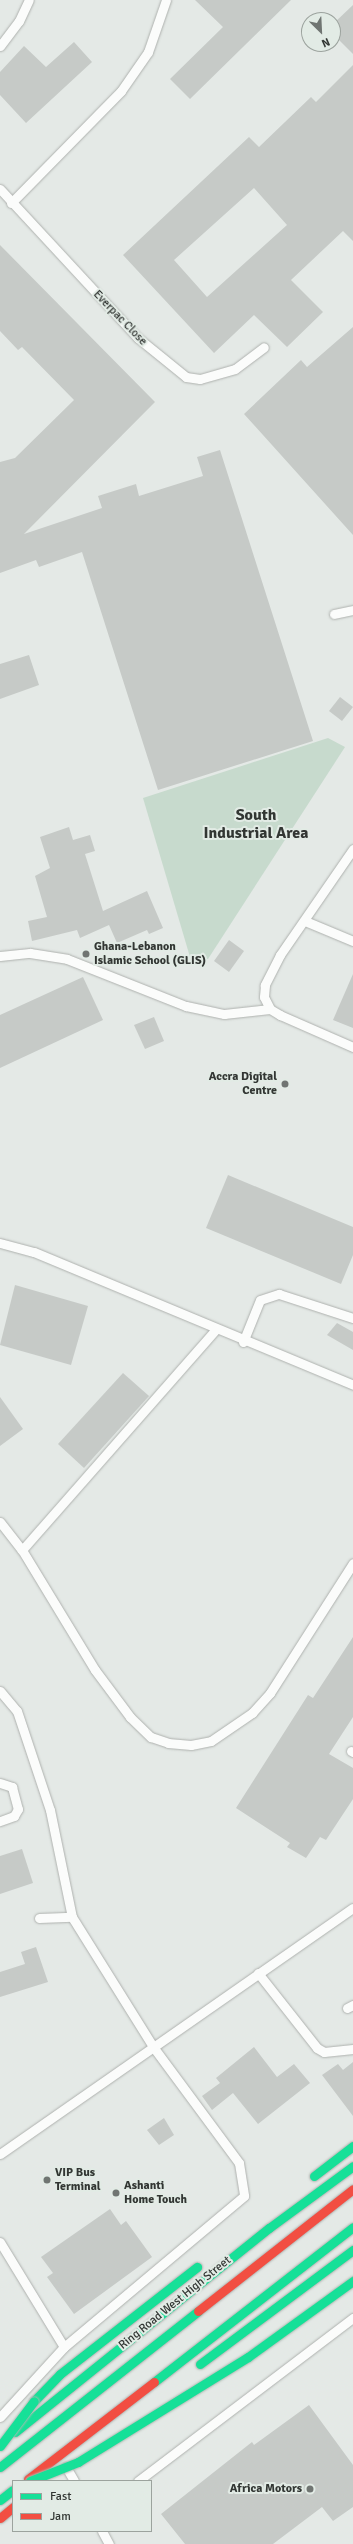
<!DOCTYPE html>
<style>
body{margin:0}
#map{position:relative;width:353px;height:2544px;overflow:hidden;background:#e4e9e6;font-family:Signika,sans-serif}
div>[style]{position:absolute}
.green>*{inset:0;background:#c7dacd}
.building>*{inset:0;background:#c6cac7}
.roads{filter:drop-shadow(0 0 1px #aeb1ae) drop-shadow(0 0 1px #aeb1ae)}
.lane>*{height:9px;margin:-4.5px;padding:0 4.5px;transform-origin:4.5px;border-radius:4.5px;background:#fbfcfb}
.fast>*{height:9px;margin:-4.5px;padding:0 4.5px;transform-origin:4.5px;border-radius:4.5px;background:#16e098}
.jam>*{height:9px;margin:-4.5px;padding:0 4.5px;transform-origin:4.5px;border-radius:4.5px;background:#f24e42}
.bridges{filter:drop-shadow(0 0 1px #acb9b1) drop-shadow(0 0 1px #acb9b1)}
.fast-bridge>*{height:9px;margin:-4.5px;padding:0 4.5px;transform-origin:4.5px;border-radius:4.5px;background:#16e098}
.dots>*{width:11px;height:11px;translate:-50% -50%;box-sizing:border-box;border:2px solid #e2ebe5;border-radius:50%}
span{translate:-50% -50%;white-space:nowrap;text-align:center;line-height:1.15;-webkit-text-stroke:4px #e2ebe5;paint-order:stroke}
.street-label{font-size:12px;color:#323633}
.poi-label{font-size:12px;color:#323633;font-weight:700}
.left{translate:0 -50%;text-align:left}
.right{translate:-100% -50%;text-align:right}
.district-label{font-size:16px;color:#323633;font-weight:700}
.legend{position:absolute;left:12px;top:2480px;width:140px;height:52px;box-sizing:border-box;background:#e2ebe5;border:1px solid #9ca39e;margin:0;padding:5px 7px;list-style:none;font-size:12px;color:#323633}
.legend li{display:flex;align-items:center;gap:8px;height:20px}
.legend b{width:20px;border:1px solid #9ca39e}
.north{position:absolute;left:301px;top:12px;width:40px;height:40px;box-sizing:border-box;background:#e2ebe5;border:1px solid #9ca39e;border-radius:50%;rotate:156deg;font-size:11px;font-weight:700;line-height:16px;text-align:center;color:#323633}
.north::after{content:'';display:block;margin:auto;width:14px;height:18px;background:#707572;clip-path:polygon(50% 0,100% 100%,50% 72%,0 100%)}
</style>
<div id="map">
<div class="green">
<div style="clip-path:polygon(328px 738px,345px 747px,208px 959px,190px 957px,143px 798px)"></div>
</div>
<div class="building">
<div style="clip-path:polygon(195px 0,291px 0,190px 99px,170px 79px,223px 27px)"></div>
<div style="clip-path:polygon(353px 5px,353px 54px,333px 34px,333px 24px)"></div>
<div style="clip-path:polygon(74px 42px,92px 62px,26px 123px,0 95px,0 72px,24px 46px,46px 67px)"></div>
<div style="clip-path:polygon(evenodd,353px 65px,353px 241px,343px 231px,291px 280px,323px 312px,287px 347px,254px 315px,214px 353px,123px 255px,249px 137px,259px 147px,311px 97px,316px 102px,353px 65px,254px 188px,287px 225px,207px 297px,174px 260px,254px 188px)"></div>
<div style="clip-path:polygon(0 245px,155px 402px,24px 534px,102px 508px,98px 496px,136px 484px,139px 496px,203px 476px,197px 457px,220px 450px,313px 741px,158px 790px,82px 552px,39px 567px,36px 560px,0 573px,0 462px,15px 458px,74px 400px,22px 347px,18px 350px,0 331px)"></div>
<div style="clip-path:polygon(353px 327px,353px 535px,244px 414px,301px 360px,307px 367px)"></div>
<div style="clip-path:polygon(29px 655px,39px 685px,0 699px,0 664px)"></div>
<div style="clip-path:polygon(340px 697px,353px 707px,342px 721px,329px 711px)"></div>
<div style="clip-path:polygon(69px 827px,73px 840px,90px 835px,95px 851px,85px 854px,103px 911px,147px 891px,163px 928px,149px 934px,147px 930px,117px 943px,109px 925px,80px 938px,77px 930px,32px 941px,28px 921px,47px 917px,35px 876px,50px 868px,40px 837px)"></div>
<div style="clip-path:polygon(229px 940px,244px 951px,229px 972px,214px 961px)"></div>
<div style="clip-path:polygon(353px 974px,353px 1028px,333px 1020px)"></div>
<div style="clip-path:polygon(83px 977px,103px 1020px,0 1068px,0 1015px)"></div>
<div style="clip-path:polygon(154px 1017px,164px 1041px,145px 1049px,134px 1025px)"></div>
<div style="clip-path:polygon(228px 1175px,353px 1227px,353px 1255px,341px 1284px,206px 1228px)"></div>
<div style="clip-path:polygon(15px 1285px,88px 1306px,71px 1365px,0 1345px)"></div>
<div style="clip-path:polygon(337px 1323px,353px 1332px,353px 1350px,327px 1335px)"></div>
<div style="clip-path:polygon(123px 1373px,149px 1396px,84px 1468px,58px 1444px)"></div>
<div style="clip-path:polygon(0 1397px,23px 1429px,0 1446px)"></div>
<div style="clip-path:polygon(353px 1637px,353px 1717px,329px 1754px,353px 1768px,353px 1799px,326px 1840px,320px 1837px,306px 1858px,287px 1847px,290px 1843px,236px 1808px,308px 1695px,313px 1698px)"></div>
<div style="clip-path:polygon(22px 1849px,33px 1883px,0 1894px,0 1856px)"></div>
<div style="clip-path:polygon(36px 1947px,48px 1982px,0 1997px,0 1972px,25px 1964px,21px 1952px)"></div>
<div style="clip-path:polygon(254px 2047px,277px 2077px,294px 2064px,310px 2083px,258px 2124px,233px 2093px,212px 2110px,202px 2096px,220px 2083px,216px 2078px)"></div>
<div style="clip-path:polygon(353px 2062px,353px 2116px,322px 2075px,338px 2064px,343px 2070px)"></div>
<div style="clip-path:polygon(164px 2118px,174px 2135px,159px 2145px,147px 2130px)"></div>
<div style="clip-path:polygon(110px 2209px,121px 2225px,126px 2221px,152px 2257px,74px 2314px,47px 2277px,53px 2273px,41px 2257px)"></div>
<div style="clip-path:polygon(309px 2405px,353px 2465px,353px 2507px,333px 2521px,322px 2507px,273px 2544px,185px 2544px,161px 2514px,252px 2442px,254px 2445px)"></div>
</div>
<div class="roads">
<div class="lane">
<div style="left:0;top:46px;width:31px;rotate:-53deg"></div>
<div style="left:19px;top:21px;width:23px;rotate:-65deg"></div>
<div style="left:0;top:189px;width:203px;rotate:47.2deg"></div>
<div style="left:138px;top:338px;width:62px;rotate:39.1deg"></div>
<div style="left:186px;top:377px;width:14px;rotate:8deg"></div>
<div style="left:200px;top:379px;width:36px;rotate:-16deg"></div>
<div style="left:235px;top:369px;width:36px;rotate:-37deg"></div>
<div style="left:11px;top:203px;width:157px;rotate:-45.5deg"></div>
<div style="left:121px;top:91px;width:47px;rotate:-55.3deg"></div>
<div style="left:148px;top:52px;width:55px;rotate:-70.9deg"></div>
<div style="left:334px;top:614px;width:19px;rotate:-12deg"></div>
<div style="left:353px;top:849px;width:129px;rotate:124.6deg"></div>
<div style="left:280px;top:955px;width:34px;rotate:117deg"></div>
<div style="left:265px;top:985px;width:12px;rotate:95deg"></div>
<div style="left:264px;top:997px;width:13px;rotate:63deg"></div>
<div style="left:270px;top:1009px;width:12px;rotate:31deg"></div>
<div style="left:280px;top:1015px;width:80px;rotate:23.7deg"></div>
<div style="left:305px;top:921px;width:52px;rotate:22.6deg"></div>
<div style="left:0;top:956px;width:30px;rotate:-6deg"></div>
<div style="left:30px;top:953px;width:37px;rotate:9deg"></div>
<div style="left:67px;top:959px;width:128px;rotate:21.6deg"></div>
<div style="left:186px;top:1006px;width:39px;rotate:12deg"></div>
<div style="left:224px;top:1014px;width:46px;rotate:-6.2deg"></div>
<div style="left:0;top:1243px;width:35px;rotate:15deg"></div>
<div style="left:34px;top:1252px;width:346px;rotate:22.6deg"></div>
<div style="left:243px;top:1342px;width:45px;rotate:-68deg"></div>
<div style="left:260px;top:1300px;width:20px;rotate:-18deg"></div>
<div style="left:279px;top:1294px;width:78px;rotate:18deg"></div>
<div style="left:0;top:1522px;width:36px;rotate:52deg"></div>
<div style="left:22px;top:1550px;width:140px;rotate:58.7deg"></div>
<div style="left:95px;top:1670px;width:59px;rotate:53.3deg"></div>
<div style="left:130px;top:1717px;width:29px;rotate:44deg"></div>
<div style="left:151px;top:1737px;width:18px;rotate:19deg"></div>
<div style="left:168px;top:1743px;width:23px;rotate:5deg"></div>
<div style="left:191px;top:1745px;width:20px;rotate:-11deg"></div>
<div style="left:211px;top:1741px;width:50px;rotate:-34.3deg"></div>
<div style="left:252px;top:1713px;width:27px;rotate:-48deg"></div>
<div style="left:270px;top:1693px;width:154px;rotate:-57.4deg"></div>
<div style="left:22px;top:1550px;width:293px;rotate:-48.7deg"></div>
<div style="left:0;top:1691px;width:26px;rotate:50deg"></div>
<div style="left:17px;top:1711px;width:104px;rotate:71.6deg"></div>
<div style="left:50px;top:1810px;width:109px;rotate:78.4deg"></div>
<div style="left:72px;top:1917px;width:155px;rotate:58deg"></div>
<div style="left:154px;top:2048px;width:143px;rotate:53.5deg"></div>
<div style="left:239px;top:2163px;width:33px;rotate:81deg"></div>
<div style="left:244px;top:2196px;width:235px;rotate:140deg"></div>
<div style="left:64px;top:2347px;width:123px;rotate:-121.4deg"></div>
<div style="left:351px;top:1751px;width:2px;rotate:27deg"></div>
<div style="left:0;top:1783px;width:13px;rotate:18deg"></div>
<div style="left:12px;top:1787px;width:23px;rotate:75deg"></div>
<div style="left:18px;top:1809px;width:8px;rotate:120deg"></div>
<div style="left:14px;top:1816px;width:15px;rotate:160deg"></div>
<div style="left:39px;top:1918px;width:33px;rotate:-2deg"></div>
<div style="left:258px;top:1973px;width:95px;rotate:51.8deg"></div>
<div style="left:317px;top:2048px;width:8px;rotate:30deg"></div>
<div style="left:324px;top:2052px;width:29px;rotate:-6deg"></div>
<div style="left:347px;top:2008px;width:7px;rotate:-27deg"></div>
<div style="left:0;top:2154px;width:430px;rotate:-34.9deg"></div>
<div style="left:0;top:2417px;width:95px;rotate:-47.6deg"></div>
<div style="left:66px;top:2467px;width:16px;rotate:60deg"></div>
<div style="left:138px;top:2481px;width:270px;rotate:-37.2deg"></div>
<div style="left:102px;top:2531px;width:15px;rotate:62deg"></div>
</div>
<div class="fast">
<div style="left:314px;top:2176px;width:49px;rotate:-37.6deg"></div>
<div style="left:200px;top:2364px;width:191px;rotate:-36.7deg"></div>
<div style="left:154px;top:2382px;width:252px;rotate:-37.9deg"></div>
<div style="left:34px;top:2401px;width:37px;rotate:-46deg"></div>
<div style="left:60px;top:2374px;width:174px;rotate:-38deg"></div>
<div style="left:15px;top:2432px;width:326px;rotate:-38.8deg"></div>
<div style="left:269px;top:2228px;width:104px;rotate:-36.4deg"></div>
<div style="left:0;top:2467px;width:252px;rotate:-38.2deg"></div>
<div style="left:0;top:2500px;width:16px;rotate:-38deg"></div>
</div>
<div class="jam">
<div style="left:198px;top:2311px;width:197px;rotate:-38.2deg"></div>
<div style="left:28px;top:2479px;width:159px;rotate:-37.6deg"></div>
<div style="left:0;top:2518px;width:17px;rotate:-40deg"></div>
</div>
</div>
<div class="bridges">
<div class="fast-bridge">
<div style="left:0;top:2446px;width:56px;rotate:-52.9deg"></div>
<div style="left:30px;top:2481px;width:52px;rotate:-21.6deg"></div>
<div style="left:78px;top:2462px;width:200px;rotate:-31.7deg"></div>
<div style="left:248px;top:2357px;width:130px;rotate:-35.9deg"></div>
</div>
</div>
<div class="dots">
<div style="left:86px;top:954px;background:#707572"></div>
<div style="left:285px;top:1084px;background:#707572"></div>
<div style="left:47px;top:2180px;background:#707572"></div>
<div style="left:116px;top:2193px;background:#707572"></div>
<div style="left:310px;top:2489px;background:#707572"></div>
</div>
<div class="street-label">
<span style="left:120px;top:318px;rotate:46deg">Everpac Close</span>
<span style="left:175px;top:2303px;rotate:-39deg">Ring Road West High Street</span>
</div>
<div class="poi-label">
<span class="left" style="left:94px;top:954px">Ghana-Lebanon<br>Islamic School (GLIS)</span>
<span class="right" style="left:277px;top:1084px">Accra Digital<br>Centre</span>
<span class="left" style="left:55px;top:2180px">VIP Bus<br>Terminal</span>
<span class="left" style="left:124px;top:2193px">Ashanti<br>Home Touch</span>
<span class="right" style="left:302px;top:2489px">Africa Motors</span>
</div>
<div class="district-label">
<span style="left:256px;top:824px">South<br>Industrial Area</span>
</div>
<ul class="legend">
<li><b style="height:5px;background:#16e098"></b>Fast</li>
<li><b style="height:5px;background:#f24e42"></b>Jam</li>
</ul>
<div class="north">N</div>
</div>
